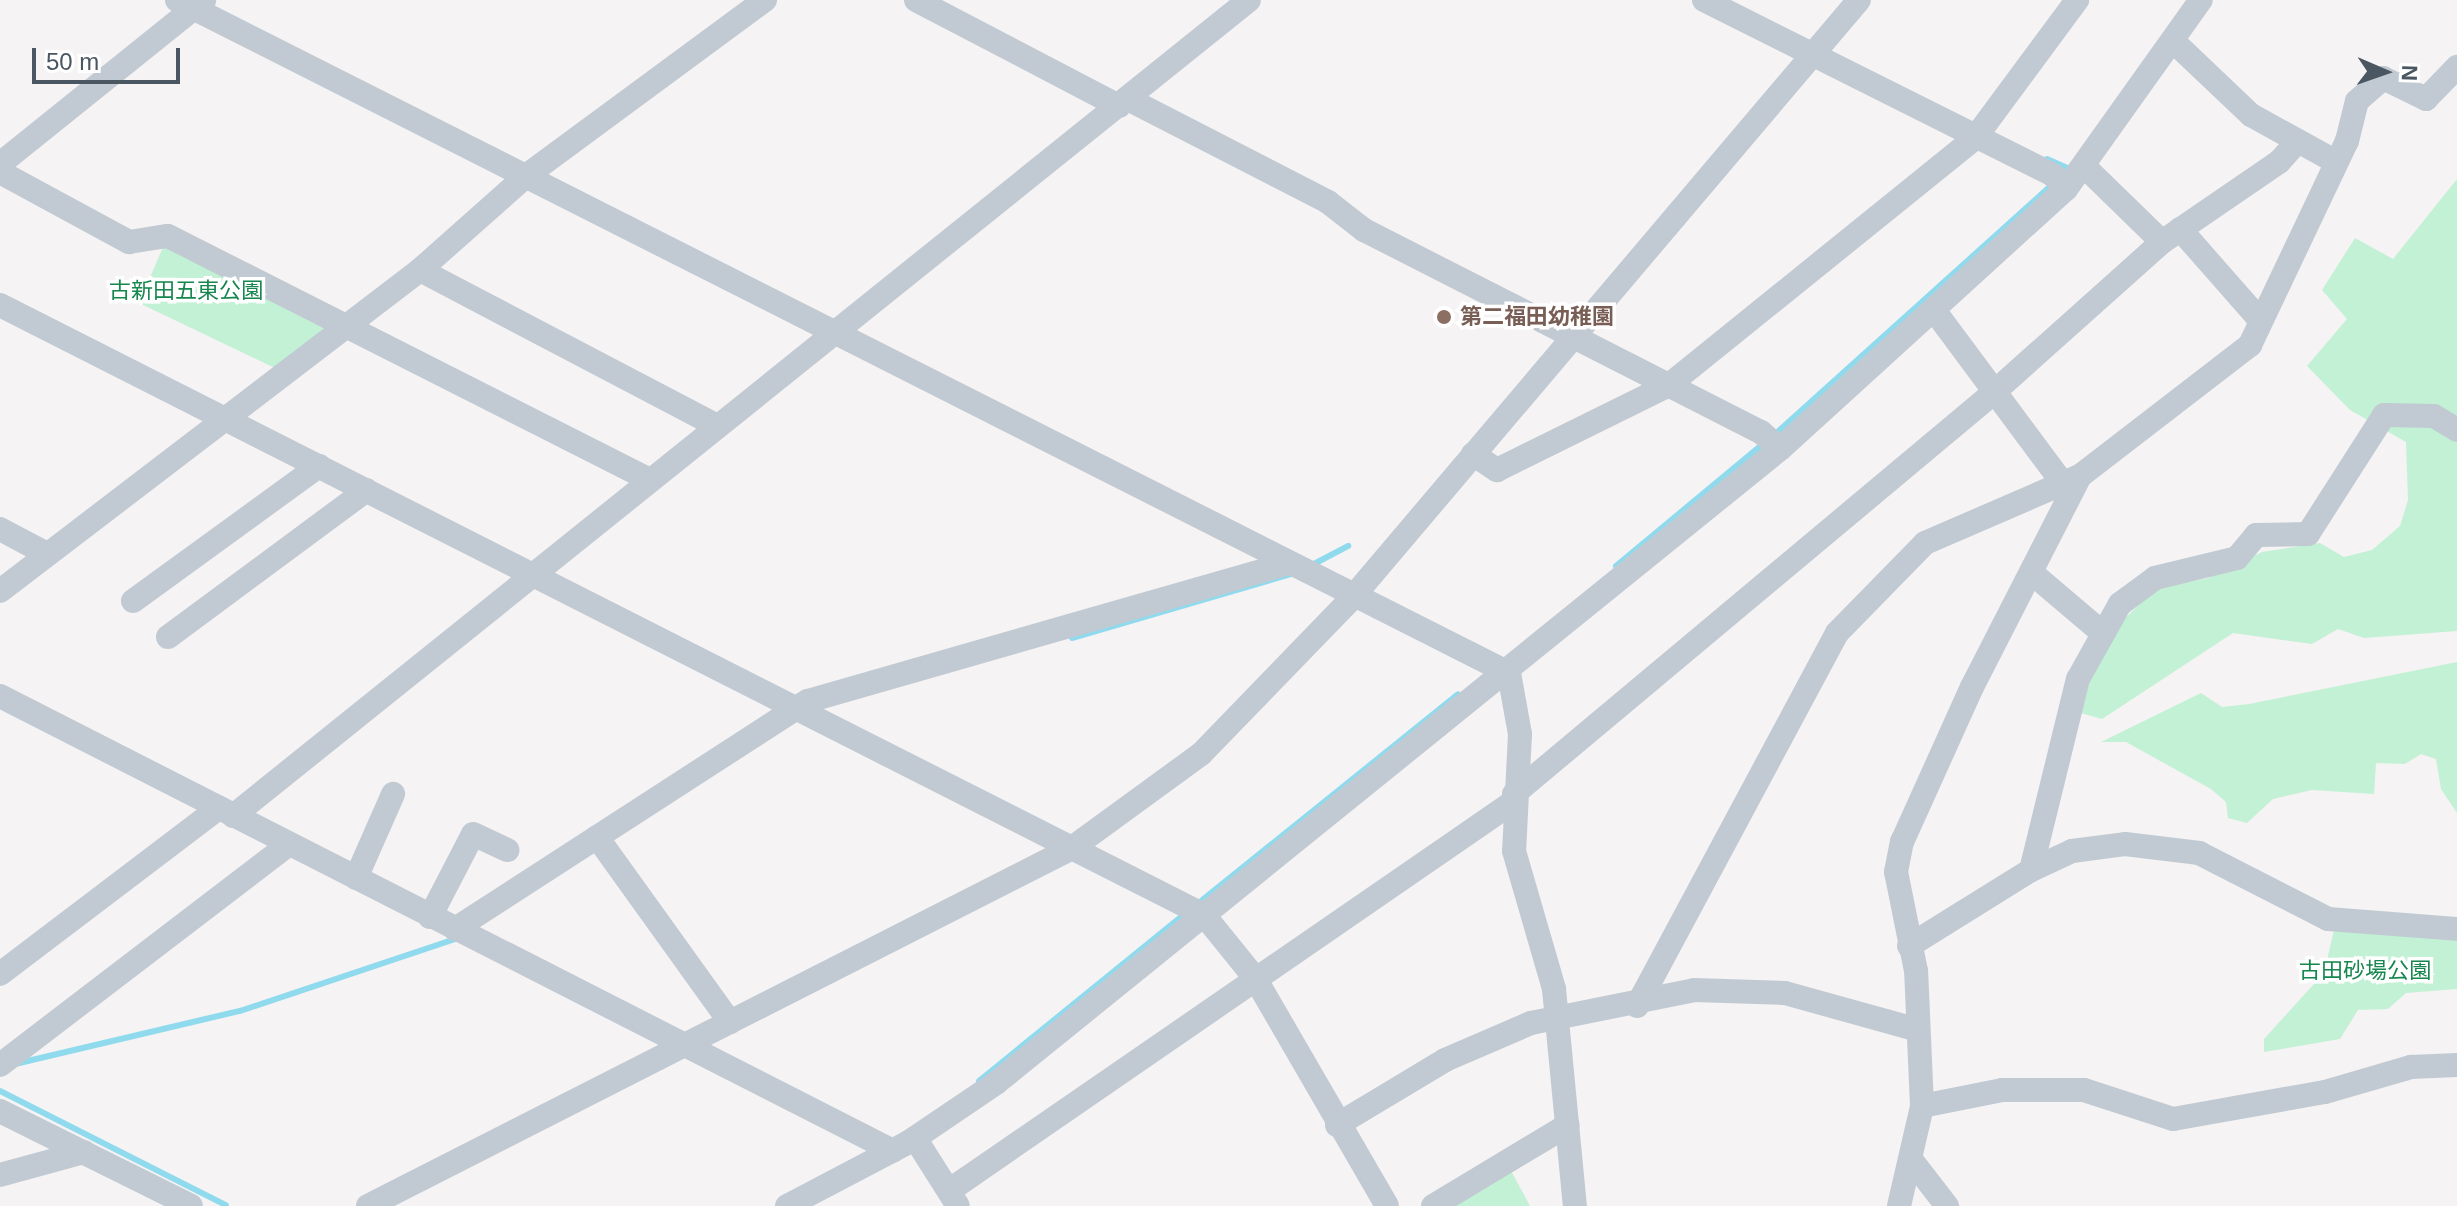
<!DOCTYPE html>
<meta charset="utf-8">
<style>
body{margin:0}
#map{position:relative;width:2457px;height:1206px;overflow:hidden;background:#f5f3f3;font-family:Helvetica,"Noto Sans JP",sans-serif}
div>[style]{position:absolute}
.green>*{inset:0;background:#c3f1d5}
.stream>*{height:6px;margin:-3px;padding:0 3px;transform-origin:3px;border-radius:3px;background:#90daee}
.minor>*{height:24px;margin:-12px;padding:0 12px;transform-origin:12px;border-radius:12px;background:#c1cad2}
.dots>*{width:22px;height:22px;translate:-50% -50%;box-sizing:border-box;border:4px solid #fff;border-radius:50%}
span{translate:-50% -50%;white-space:nowrap;text-align:center;line-height:1.15;-webkit-text-stroke:7px #fff;paint-order:stroke}
.park-label{font-size:22px;color:#17864f}
.education-label{font-size:22px;color:#785e54;font-weight:700}
.left{translate:0 -50%;text-align:left}
.north{position:absolute;left:2345px;top:32px;width:80px;height:80px;-webkit-text-stroke:6px #fff;paint-order:stroke;rotate:92deg;font-size:22px;font-weight:700;line-height:32px;text-align:center;color:#4a5661}
.north::after{content:'';display:block;margin:auto;width:28px;height:36px;background:#4a5661;clip-path:polygon(50% 0,100% 100%,50% 72%,0 100%)}
.scale{position:absolute;left:32px;top:48px;width:148px;height:36px;box-sizing:border-box;border:4px solid #4a5661;border-top:0;padding-left:10px;font-size:24px;line-height:28px;white-space:nowrap;color:#4a5661;-webkit-text-stroke:6px #fff;paint-order:stroke}
</style>
<div id="map">
<div class="green">
<div style="clip-path:polygon(2457px 179px,2457px 631px,2364px 638px,2338px 629px,2312px 644px,2233px 633px,2102px 719px,2077px 712px,2112px 631px,2155px 589px,2208px 578px,2262px 552px,2320px 543px,2344px 557px,2372px 550px,2400px 526px,2408px 500px,2406px 442px,2350px 410px,2307px 366px,2347px 319px,2322px 290px,2355px 238px,2393px 259px)"></div>
<div style="clip-path:polygon(164px 245px,333px 327px,277px 369px,139px 303px)"></div>
<div style="clip-path:polygon(2457px 662px,2457px 813px,2441px 789px,2436px 759px,2421px 754px,2405px 764px,2376px 763px,2374px 794px,2312px 790px,2273px 799px,2247px 823px,2228px 818px,2226px 802px,2211px 789px,2126px 742px,2101px 742px,2201px 693px,2222px 707px,2249px 704px)"></div>
<div style="clip-path:polygon(2334px 930px,2451px 934px,2457px 940px,2457px 989px,2406px 993px,2388px 1009px,2358px 1010px,2340px 1039px,2264px 1052px,2264px 1039px,2324px 973px)"></div>
<div style="clip-path:polygon(1510px 1169px,1530px 1206px,1444px 1206px)"></div>
</div>
<div class="stream">
<div style="left:2047px;top:159px;width:24px;rotate:24deg"></div>
<div style="left:1773px;top:436px;width:377px;rotate:-42deg"></div>
<div style="left:1312px;top:565px;width:41px;rotate:-27.8deg"></div>
<div style="left:1616px;top:566px;width:192px;rotate:-39.7deg"></div>
<div style="left:1072px;top:638px;width:232px;rotate:-16.3deg"></div>
<div style="left:1196px;top:905px;width:336px;rotate:-38.8deg"></div>
<div style="left:15px;top:1064px;width:231px;rotate:-13.3deg"></div>
<div style="left:240px;top:1011px;width:230px;rotate:-18.5deg"></div>
<div style="left:979px;top:1081px;width:268px;rotate:-39.1deg"></div>
<div style="left:0;top:1091px;width:253px;rotate:26.8deg"></div>
</div>
<div class="minor">
<div style="left:177px;top:0;width:1492px;rotate:26.81deg"></div>
<div style="left:1509px;top:673px;width:62px;rotate:79.8deg"></div>
<div style="left:1520px;top:734px;width:117px;rotate:92.9deg"></div>
<div style="left:1514px;top:851px;width:144px;rotate:73.8deg"></div>
<div style="left:1554px;top:989px;width:218px;rotate:84.5deg"></div>
<div style="left:916px;top:0;width:229px;rotate:27.6deg"></div>
<div style="left:1704px;top:0;width:390px;rotate:26.6deg"></div>
<div style="left:2053px;top:175px;width:19px;rotate:47deg"></div>
<div style="left:2173px;top:41px;width:108px;rotate:43.5deg"></div>
<div style="left:2251px;top:115px;width:97px;rotate:28.9deg"></div>
<div style="left:1128px;top:99px;width:225px;rotate:27.2deg"></div>
<div style="left:1328px;top:202px;width:46px;rotate:37.9deg"></div>
<div style="left:1364px;top:230px;width:445px;rotate:27deg"></div>
<div style="left:1761px;top:432px;width:25px;rotate:42deg"></div>
<div style="left:0;top:164px;width:262px;rotate:-38.8deg"></div>
<div style="left:2085px;top:167px;width:107px;rotate:44.2deg"></div>
<div style="left:0;top:172px;width:147px;rotate:28.5deg"></div>
<div style="left:129px;top:242px;width:39px;rotate:-9deg"></div>
<div style="left:168px;top:236px;width:540px;rotate:26.85deg"></div>
<div style="left:2180px;top:229px;width:121px;rotate:48.7deg"></div>
<div style="left:420px;top:270px;width:335px;rotate:27.7deg"></div>
<div style="left:0;top:305px;width:1350px;rotate:26.87deg"></div>
<div style="left:1204px;top:915px;width:81px;rotate:51deg"></div>
<div style="left:1255px;top:978px;width:263px;rotate:59.9deg"></div>
<div style="left:1934px;top:310px;width:217px;rotate:53.4deg"></div>
<div style="left:1473px;top:454px;width:29px;rotate:34deg"></div>
<div style="left:1497px;top:470px;width:192px;rotate:-26.3deg"></div>
<div style="left:1669px;top:385px;width:393px;rotate:-38.9deg"></div>
<div style="left:1975px;top:138px;width:172px;rotate:-53.5deg"></div>
<div style="left:0;top:529px;width:53px;rotate:28deg"></div>
<div style="left:2033px;top:574px;width:87px;rotate:40.3deg"></div>
<div style="left:0;top:591px;width:529px;rotate:-37.39deg"></div>
<div style="left:420px;top:270px;width:142px;rotate:-41.6deg"></div>
<div style="left:526px;top:176px;width:297px;rotate:-36.4deg"></div>
<div style="left:133px;top:601px;width:230px;rotate:-36deg"></div>
<div style="left:168px;top:637px;width:247px;rotate:-36.5deg"></div>
<div style="left:0;top:696px;width:1002px;rotate:27deg"></div>
<div style="left:1514px;top:794px;width:623px;rotate:-39.92deg"></div>
<div style="left:1992px;top:394px;width:228px;rotate:-41.8deg"></div>
<div style="left:2162px;top:242px;width:142px;rotate:-34.4deg"></div>
<div style="left:2279px;top:162px;width:28px;rotate:-48deg"></div>
<div style="left:233px;top:816px;width:1303px;rotate:-38.77deg"></div>
<div style="left:597px;top:837px;width:228px;rotate:54.3deg"></div>
<div style="left:2031px;top:870px;width:197px;rotate:-76.2deg"></div>
<div style="left:2078px;top:679px;width:86px;rotate:-60.8deg"></div>
<div style="left:2120px;top:604px;width:44px;rotate:-36.6deg"></div>
<div style="left:2155px;top:578px;width:84px;rotate:-13.7deg"></div>
<div style="left:2237px;top:558px;width:30px;rotate:-50deg"></div>
<div style="left:2256px;top:535px;width:52px;rotate:-1.1deg"></div>
<div style="left:2308px;top:534px;width:141px;rotate:-57.4deg"></div>
<div style="left:2384px;top:415px;width:50px;rotate:1.1deg"></div>
<div style="left:2434px;top:416px;width:27px;rotate:31deg"></div>
<div style="left:356px;top:878px;width:92px;rotate:-66.2deg"></div>
<div style="left:430px;top:917px;width:93px;rotate:-62.6deg"></div>
<div style="left:473px;top:834px;width:38px;rotate:25deg"></div>
<div style="left:455px;top:929px;width:420px;rotate:-32.9deg"></div>
<div style="left:808px;top:701px;width:497px;rotate:-16deg"></div>
<div style="left:1909px;top:946px;width:144px;rotate:-31.9deg"></div>
<div style="left:2031px;top:870px;width:45px;rotate:-24.9deg"></div>
<div style="left:2072px;top:851px;width:53px;rotate:-7.5deg"></div>
<div style="left:2125px;top:844px;width:75px;rotate:6.9deg"></div>
<div style="left:2199px;top:853px;width:145px;rotate:27.1deg"></div>
<div style="left:2328px;top:919px;width:129px;rotate:4.4deg"></div>
<div style="left:0;top:974px;width:275px;rotate:-37.2deg"></div>
<div style="left:1637px;top:1006px;width:423px;rotate:-61.8deg"></div>
<div style="left:1837px;top:633px;width:126px;rotate:-45.6deg"></div>
<div style="left:1925px;top:543px;width:169px;rotate:-23.4deg"></div>
<div style="left:0;top:1065px;width:364px;rotate:-37.4deg"></div>
<div style="left:1922px;top:1106px;width:82px;rotate:-11.3deg"></div>
<div style="left:2002px;top:1090px;width:82px"></div>
<div style="left:2084px;top:1090px;width:94px;rotate:18deg"></div>
<div style="left:2173px;top:1119px;width:154px;rotate:-10.1deg"></div>
<div style="left:2325px;top:1092px;width:90px;rotate:-16.2deg"></div>
<div style="left:2411px;top:1067px;width:46px;rotate:-2.5deg"></div>
<div style="left:0;top:1111px;width:213px;rotate:26.4deg"></div>
<div style="left:1337px;top:1125px;width:126px;rotate:-31deg"></div>
<div style="left:1445px;top:1060px;width:94px;rotate:-23.3deg"></div>
<div style="left:1531px;top:1023px;width:166px;rotate:-11.4deg"></div>
<div style="left:1694px;top:990px;width:91px;rotate:1.9deg"></div>
<div style="left:1785px;top:993px;width:138px;rotate:15.5deg"></div>
<div style="left:915px;top:1138px;width:80px;rotate:57.7deg"></div>
<div style="left:1913px;top:1162px;width:56px;rotate:52.3deg"></div>
<div style="left:0;top:1175px;width:87px;rotate:-15.3deg"></div>
<div style="left:950px;top:1190px;width:684px;rotate:-34.57deg"></div>
<div style="left:368px;top:1206px;width:790px;rotate:-26.95deg"></div>
<div style="left:1072px;top:848px;width:160px;rotate:-36.1deg"></div>
<div style="left:1201px;top:754px;width:217px;rotate:-45.9deg"></div>
<div style="left:1352px;top:598px;width:784px;rotate:-49.71deg"></div>
<div style="left:787px;top:1206px;width:138px;rotate:-27.7deg"></div>
<div style="left:909px;top:1142px;width:105px;rotate:-34.1deg"></div>
<div style="left:996px;top:1083px;width:1008px;rotate:-38.96deg"></div>
<div style="left:1780px;top:449px;width:387px;rotate:-42.3deg"></div>
<div style="left:2066px;top:189px;width:232px;rotate:-54.5deg"></div>
<div style="left:1433px;top:1206px;width:157px;rotate:-31deg"></div>
<div style="left:1899px;top:1206px;width:103px;rotate:-77deg"></div>
<div style="left:1922px;top:1106px;width:135px;rotate:-92.5deg"></div>
<div style="left:1916px;top:971px;width:101px;rotate:-101.4deg"></div>
<div style="left:1896px;top:872px;width:31px;rotate:-79deg"></div>
<div style="left:1902px;top:842px;width:170px;rotate:-65.7deg"></div>
<div style="left:1972px;top:687px;width:237px;rotate:-62.9deg"></div>
<div style="left:2080px;top:476px;width:215px;rotate:-37.6deg"></div>
<div style="left:2250px;top:345px;width:226px;rotate:-64.6deg"></div>
<div style="left:2347px;top:141px;width:41px;rotate:-76deg"></div>
<div style="left:2357px;top:101px;width:35px;rotate:-41deg"></div>
<div style="left:2383px;top:78px;width:48px;rotate:26deg"></div>
<div style="left:2426px;top:99px;width:45px;rotate:-45.9deg"></div>
</div>
<div class="dots">
<div style="left:1444px;top:317px;background:#8d6e63"></div>
</div>
<div class="park-label">
<span style="left:186px;top:291px">古新田五東公園</span>
<span style="left:2365px;top:971px">古田砂場公園</span>
</div>
<div class="education-label">
<span class="left" style="left:1460px;top:317px">第二福田幼稚園</span>
</div>
<div class="north">N</div>
<div class="scale">50 m</div>
</div>
